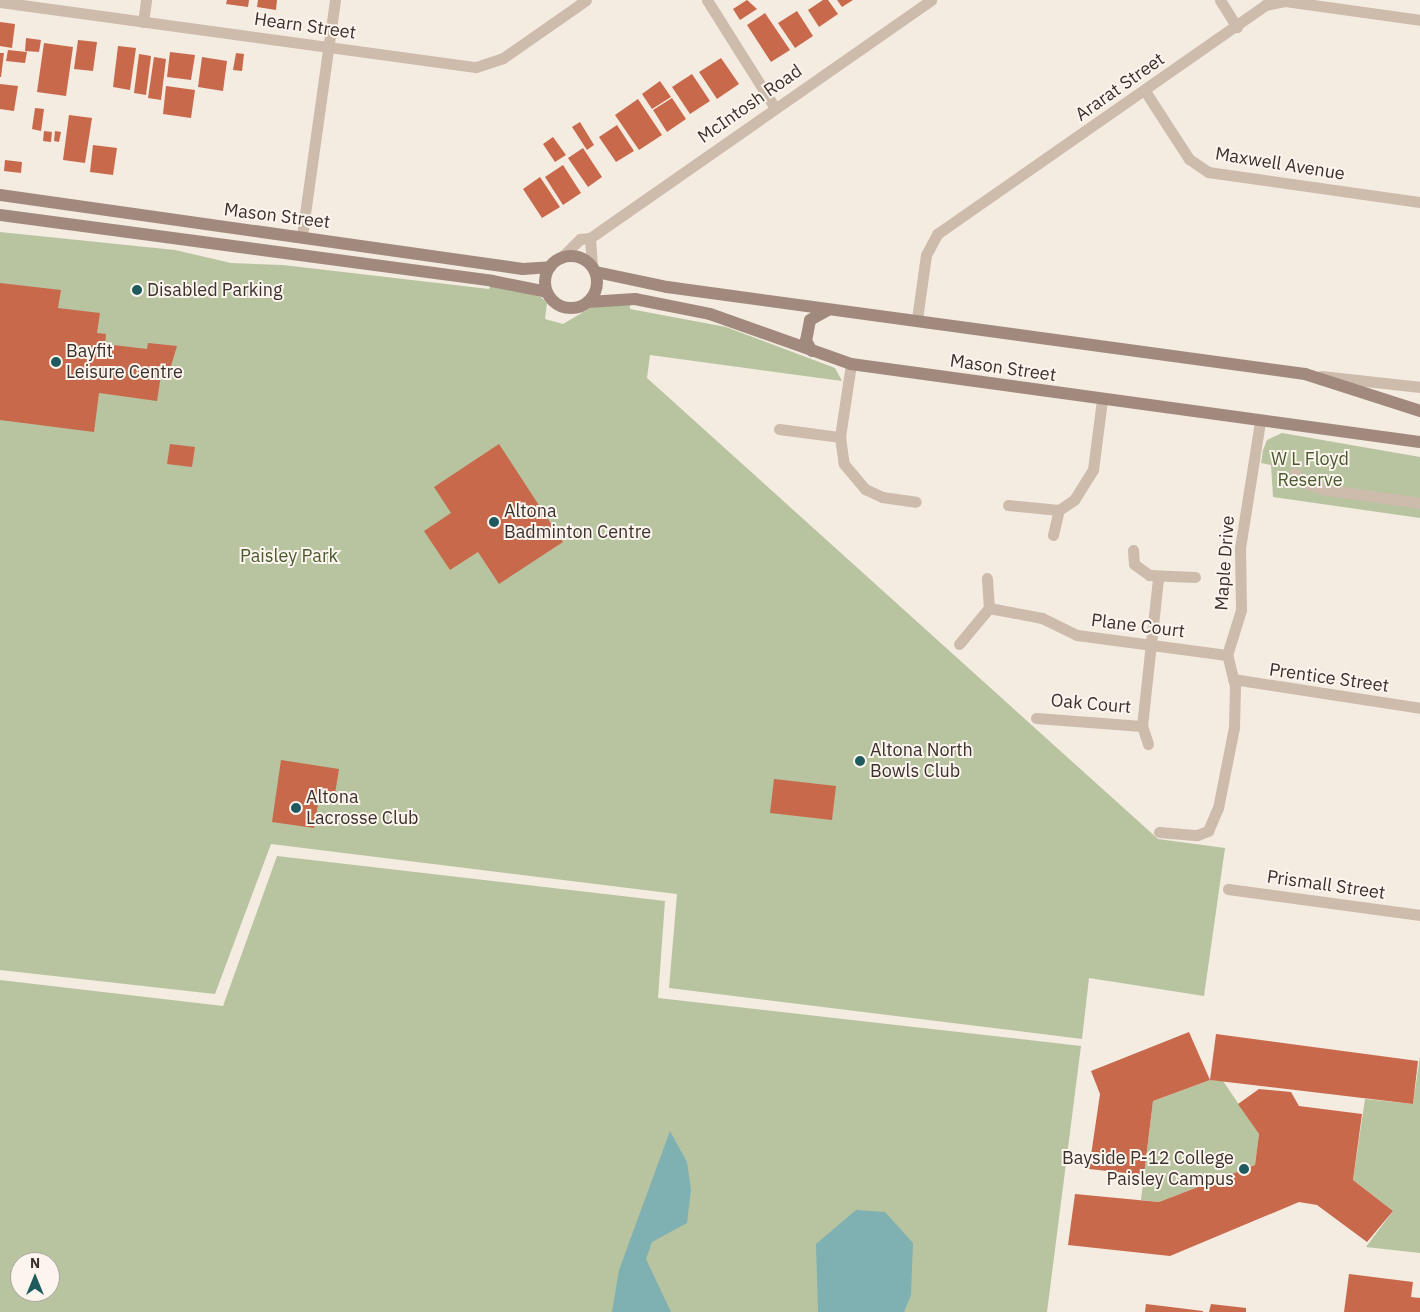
<!DOCTYPE html>
<style>
body{margin:0}
#map{position:relative;width:1420px;height:1312px;overflow:hidden;background:#f4ebe1;font-family:"IBM Plex Sans",sans-serif}
div>[style]{position:absolute}
.green>*{inset:0;background:#b8c4a0}
.water>*{inset:0;background:#7fb0b2}
.building>*{inset:0;background:#c8694b}
.street>*{height:11px;margin:-5.5px;padding:0 5.5px;transform-origin:5.5px;border-radius:5.5px;background:#cdbbac}
.secondary>*{height:12px;margin:-6px;padding:0 6px;transform-origin:6px;border-radius:6px;background:#a18a7d}
.secondary>.ring{margin:-6px;padding:0;box-sizing:content-box;background:none;border:12px solid #a18a7d;border-radius:50%}
.dots>*{width:14px;height:14px;translate:-50% -50%;box-sizing:border-box;border:2px solid #fbf5ee;border-radius:50%}
span{translate:-50% -50%;white-space:nowrap;text-align:center;line-height:1.15;-webkit-text-stroke:4px #fbf5ee;paint-order:stroke}
.street-label{font-size:18px;color:#3b302b}
.poi-label{font-size:18px;color:#3b302b}
.left{translate:0 -50%;text-align:left}
.right{translate:-100% -50%;text-align:right}
.park-label{font-size:18px;color:#4a5a2e}
.north{position:absolute;left:10px;top:1252px;width:50px;height:50px;box-sizing:border-box;background:#fbf5ee;border:1px solid #aea6a0;border-radius:50%;rotate:0deg;font-size:14px;font-weight:700;line-height:20px;text-align:center;color:#3b302b}
.north::after{content:'';display:block;margin:auto;width:18px;height:22px;background:#1f5a5e;clip-path:polygon(50% 0,100% 100%,50% 72%,0 100%)}
</style>
<div id="map">
<div class="green">
<div style="clip-path:polygon(0 232px,175px 250px,231px 263px,283px 265px,489px 289px,491px 284px,541px 297px,547px 303px,545px 319px,563px 324px,592px 307px,630px 302px,630px 309px,726px 327px,835px 368px,842px 381px,650px 355px,647px 378px,1158px 839px,1225px 848px,1204px 996px,1089px 978px,1082px 1039px,669px 988px,677px 894px,271px 844px,215px 994px,0 970px)"></div>
<div style="clip-path:polygon(1282px 433px,1420px 457px,1420px 518px,1273px 497px,1271px 465px,1261px 463px,1263px 450px,1267px 440px)"></div>
<div style="clip-path:polygon(evenodd,277px 856px,665px 901px,658px 998px,1081px 1046px,1047px 1312px,0 1312px,0 980px,223px 1006px,277px 856px,20px 1262px,50px 1262px,50px 1292px,20px 1292px,20px 1262px)"></div>
<div style="clip-path:polygon(1420px 1056px,1420px 1253px,1366px 1247px,1393px 1211px,1353px 1180px,1365px 1099px,1413px 1104px)"></div>
<div style="clip-path:polygon(1210px 1080px,1223px 1081px,1259px 1134px,1255px 1165px,1159px 1202px,1141px 1200px,1153px 1101px)"></div>
</div>
<div class="water">
<div style="clip-path:polygon(670px 1131px,687px 1162px,691px 1190px,687px 1223px,652px 1242px,646px 1259px,671px 1312px,612px 1312px,619px 1270px)"></div>
<div style="clip-path:polygon(856px 1210px,885px 1212px,913px 1243px,911px 1295px,904px 1312px,818px 1312px,816px 1244px)"></div>
</div>
<div class="building">
<div style="clip-path:polygon(227px 0,249px 0,248px 7px,226px 4px)"></div>
<div style="clip-path:polygon(258px 0,277px 0,276px 10px,257px 7px)"></div>
<div style="clip-path:polygon(747px 0,757px 9px,740px 20px,733px 9px)"></div>
<div style="clip-path:polygon(823px 0,828px 0,838px 14px,819px 27px,808px 10px)"></div>
<div style="clip-path:polygon(837px 0,853px 0,842px 7px)"></div>
<div style="clip-path:polygon(797px 11px,813px 36px,795px 48px,778px 23px)"></div>
<div style="clip-path:polygon(765px 13px,790px 50px,771px 62px,747px 25px)"></div>
<div style="clip-path:polygon(0 22px,15px 24px,12px 48px,0 46px)"></div>
<div style="clip-path:polygon(26px 38px,41px 40px,39px 52px,25px 51px)"></div>
<div style="clip-path:polygon(78px 40px,97px 42px,93px 71px,74px 69px)"></div>
<div style="clip-path:polygon(44px 43px,73px 47px,66px 96px,37px 92px)"></div>
<div style="clip-path:polygon(118px 46px,136px 48px,130px 90px,113px 87px)"></div>
<div style="clip-path:polygon(8px 50px,27px 52px,25px 63px,6px 61px)"></div>
<div style="clip-path:polygon(170px 52px,195px 55px,191px 80px,167px 77px)"></div>
<div style="clip-path:polygon(0 53px,4px 53px,1px 77px,0 77px)"></div>
<div style="clip-path:polygon(236px 53px,244px 54px,242px 71px,233px 70px)"></div>
<div style="clip-path:polygon(139px 54px,151px 56px,146px 95px,134px 93px)"></div>
<div style="clip-path:polygon(154px 57px,166px 59px,161px 100px,148px 98px)"></div>
<div style="clip-path:polygon(202px 57px,227px 61px,223px 91px,198px 87px)"></div>
<div style="clip-path:polygon(721px 58px,739px 84px,717px 99px,699px 72px)"></div>
<div style="clip-path:polygon(692px 74px,710px 101px,690px 114px,672px 87px)"></div>
<div style="clip-path:polygon(660px 81px,671px 97px,652px 109px,642px 94px)"></div>
<div style="clip-path:polygon(0 84px,18px 86px,14px 111px,0 109px)"></div>
<div style="clip-path:polygon(166px 86px,195px 90px,191px 118px,163px 114px)"></div>
<div style="clip-path:polygon(672px 98px,686px 119px,667px 132px,653px 110px)"></div>
<div style="clip-path:polygon(638px 99px,662px 135px,639px 150px,615px 115px)"></div>
<div style="clip-path:polygon(35px 108px,44px 109px,41px 131px,32px 129px)"></div>
<div style="clip-path:polygon(69px 115px,92px 118px,85px 163px,63px 160px)"></div>
<div style="clip-path:polygon(580px 122px,594px 145px,587px 150px,572px 127px)"></div>
<div style="clip-path:polygon(617px 125px,634px 151px,616px 162px,599px 137px)"></div>
<div style="clip-path:polygon(44px 131px,52px 132px,51px 142px,43px 141px)"></div>
<div style="clip-path:polygon(55px 131px,61px 132px,59px 142px,54px 141px)"></div>
<div style="clip-path:polygon(553px 137px,566px 155px,555px 162px,543px 144px)"></div>
<div style="clip-path:polygon(93px 145px,117px 148px,113px 175px,90px 172px)"></div>
<div style="clip-path:polygon(583px 148px,602px 177px,588px 187px,568px 158px)"></div>
<div style="clip-path:polygon(5px 160px,22px 162px,21px 173px,4px 171px)"></div>
<div style="clip-path:polygon(563px 165px,581px 193px,563px 205px,545px 177px)"></div>
<div style="clip-path:polygon(540px 177px,560px 207px,542px 218px,523px 189px)"></div>
<div style="clip-path:polygon(0 283px,61px 290px,58px 308px,100px 313px,97px 333px,106px 334px,105px 344px,147px 349px,148px 343px,177px 346px,168px 376px,161px 375px,157px 401px,99px 393px,94px 432px,0 420px)"></div>
<div style="clip-path:polygon(170px 444px,195px 447px,192px 467px,167px 464px)"></div>
<div style="clip-path:polygon(499px 444px,563px 542px,499px 584px,478px 552px,450px 570px,424px 531px,451px 513px,434px 487px)"></div>
<div style="clip-path:polygon(281px 760px,339px 769px,335px 794px,320px 792px,314px 828px,272px 822px)"></div>
<div style="clip-path:polygon(774px 779px,836px 786px,832px 820px,770px 813px)"></div>
<div style="clip-path:polygon(1189px 1032px,1210px 1080px,1153px 1101px,1144px 1175px,1089px 1169px,1100px 1094px,1091px 1071px)"></div>
<div style="clip-path:polygon(1216px 1034px,1418px 1061px,1413px 1104px,1210px 1080px)"></div>
<div style="clip-path:polygon(1259px 1089px,1291px 1092px,1299px 1106px,1362px 1114px,1353px 1180px,1393px 1211px,1367px 1242px,1317px 1205px,1299px 1202px,1170px 1256px,1068px 1245px,1075px 1194px,1159px 1202px,1255px 1165px,1259px 1134px,1238px 1104px)"></div>
<div style="clip-path:polygon(1349px 1274px,1413px 1282px,1411px 1297px,1420px 1298px,1420px 1312px,1344px 1312px)"></div>
<div style="clip-path:polygon(1146px 1304px,1203px 1311px,1203px 1312px,1145px 1312px)"></div>
<div style="clip-path:polygon(1211px 1304px,1246px 1308px,1246px 1312px,1209px 1312px)"></div>
</div>
<div class="street">
<div style="left:707px;top:0;width:128px;rotate:57.8deg"></div>
<div style="left:1220px;top:0;width:32px;rotate:58deg"></div>
<div style="left:0;top:2px;width:480px;rotate:7.8deg"></div>
<div style="left:476px;top:67px;width:28px;rotate:-18deg"></div>
<div style="left:503px;top:58px;width:101px;rotate:-34.9deg"></div>
<div style="left:143px;top:22px;width:22px;rotate:-82deg"></div>
<div style="left:1145px;top:91px;width:81px;rotate:57.1deg"></div>
<div style="left:1189px;top:159px;width:23px;rotate:34deg"></div>
<div style="left:1208px;top:172px;width:214px;rotate:8.1deg"></div>
<div style="left:302px;top:235px;width:237px;rotate:-82deg"></div>
<div style="left:590px;top:238px;width:28px;rotate:86deg"></div>
<div style="left:561px;top:258px;width:27px;rotate:-45deg"></div>
<div style="left:580px;top:239px;width:10px;rotate:-6deg"></div>
<div style="left:590px;top:238px;width:416px;rotate:-34.9deg"></div>
<div style="left:917px;top:319px;width:65px;rotate:-82deg"></div>
<div style="left:926px;top:255px;width:24px;rotate:-62deg"></div>
<div style="left:937px;top:234px;width:400px;rotate:-34.9deg"></div>
<div style="left:1265px;top:5px;width:20px;rotate:-11deg"></div>
<div style="left:1285px;top:1px;width:136px;rotate:8deg"></div>
<div style="left:851px;top:364px;width:74px;rotate:98.6deg"></div>
<div style="left:840px;top:437px;width:27px;rotate:82deg"></div>
<div style="left:844px;top:464px;width:33px;rotate:50deg"></div>
<div style="left:865px;top:489px;width:19px;rotate:25deg"></div>
<div style="left:882px;top:497px;width:34px;rotate:8deg"></div>
<div style="left:1321px;top:376px;width:100px;rotate:6.3deg"></div>
<div style="left:779px;top:429px;width:62px;rotate:7.5deg"></div>
<div style="left:1295px;top:473px;width:14px;rotate:45deg"></div>
<div style="left:1305px;top:483px;width:18px;rotate:19deg"></div>
<div style="left:1322px;top:489px;width:99px;rotate:8.1deg"></div>
<div style="left:1008px;top:505px;width:51px;rotate:5.6deg"></div>
<div style="left:1059px;top:510px;width:18px;rotate:-34deg"></div>
<div style="left:1074px;top:500px;width:36px;rotate:-58deg"></div>
<div style="left:1093px;top:470px;width:71px;rotate:-82.7deg"></div>
<div style="left:1053px;top:535px;width:26px;rotate:-77deg"></div>
<div style="left:1133px;top:550px;width:14px;rotate:86deg"></div>
<div style="left:1134px;top:564px;width:19px;rotate:36deg"></div>
<div style="left:1149px;top:575px;width:46px;rotate:2.5deg"></div>
<div style="left:989px;top:608px;width:54px;rotate:10.7deg"></div>
<div style="left:1042px;top:618px;width:39px;rotate:26deg"></div>
<div style="left:1077px;top:635px;width:151px;rotate:7.6deg"></div>
<div style="left:959px;top:644px;width:47px;rotate:-50.2deg"></div>
<div style="left:989px;top:608px;width:30px;rotate:-94deg"></div>
<div style="left:1233px;top:679px;width:189px;rotate:8.8deg"></div>
<div style="left:1036px;top:718px;width:106px;rotate:4.3deg"></div>
<div style="left:1148px;top:744px;width:19px;rotate:-108deg"></div>
<div style="left:1142px;top:726px;width:149px;rotate:-83.8deg"></div>
<div style="left:1159px;top:832px;width:38px;rotate:5deg"></div>
<div style="left:1197px;top:835px;width:12px;rotate:-20deg"></div>
<div style="left:1208px;top:831px;width:25px;rotate:-67deg"></div>
<div style="left:1218px;top:808px;width:83px;rotate:-78.8deg"></div>
<div style="left:1234px;top:727px;width:41px;rotate:-88.6deg"></div>
<div style="left:1235px;top:686px;width:32px;rotate:-104deg"></div>
<div style="left:1227px;top:655px;width:47px;rotate:-72.7deg"></div>
<div style="left:1241px;top:610px;width:62px;rotate:-90.9deg"></div>
<div style="left:1240px;top:548px;width:128px;rotate:-81deg"></div>
<div style="left:1228px;top:889px;width:194px;rotate:7.7deg"></div>
</div>
<div class="secondary">
<div style="left:0;top:195px;width:528px;rotate:8.05deg"></div>
<div style="left:523px;top:269px;width:27px;rotate:-4deg"></div>
<div style="left:0;top:215px;width:496px;rotate:7.6deg"></div>
<div style="left:492px;top:281px;width:56px;rotate:11.3deg"></div>
<div class="ring" style="left:545px;top:256px;width:40px;height:40px"></div>
<div style="left:596px;top:272px;width:73px;rotate:11.9deg"></div>
<div style="left:667px;top:287px;width:644px;rotate:7.77deg"></div>
<div style="left:1305px;top:374px;width:121px;rotate:17.8deg"></div>
<div style="left:588px;top:302px;width:47px;rotate:-3.7deg"></div>
<div style="left:635px;top:299px;width:76px;rotate:11.3deg"></div>
<div style="left:710px;top:314px;width:150px;rotate:19.5deg"></div>
<div style="left:851px;top:364px;width:574px;rotate:7.81deg"></div>
<div style="left:812px;top:351px;width:12px;rotate:-121deg"></div>
<div style="left:806px;top:341px;width:21px;rotate:-79deg"></div>
<div style="left:810px;top:320px;width:21px;rotate:-29deg"></div>
</div>
<div class="dots">
<div style="left:137px;top:290px;background:#1f5a5e"></div>
<div style="left:56px;top:362px;background:#1f5a5e"></div>
<div style="left:494px;top:522px;background:#1f5a5e"></div>
<div style="left:860px;top:761px;background:#1f5a5e"></div>
<div style="left:296px;top:808px;background:#1f5a5e"></div>
<div style="left:1244px;top:1169px;background:#1f5a5e"></div>
</div>
<div class="street-label">
<span style="left:305px;top:26px;rotate:8deg">Hearn Street</span>
<span style="left:1120px;top:87px;rotate:-35deg">Ararat Street</span>
<span style="left:750px;top:104px;rotate:-35deg">McIntosh Road</span>
<span style="left:1280px;top:164px;rotate:9deg">Maxwell Avenue</span>
<span style="left:277px;top:216px;rotate:7deg">Mason Street</span>
<span style="left:1003px;top:368px;rotate:8deg">Mason Street</span>
<span style="left:1225px;top:563px;rotate:-86deg">Maple Drive</span>
<span style="left:1138px;top:626px;rotate:7deg">Plane Court</span>
<span style="left:1329px;top:678px;rotate:8deg">Prentice Street</span>
<span style="left:1091px;top:704px;rotate:5deg">Oak Court</span>
<span style="left:1326px;top:885px;rotate:8deg">Prismall Street</span>
</div>
<div class="poi-label">
<span class="left" style="left:147px;top:290px">Disabled Parking</span>
<span class="left" style="left:66px;top:362px">Bayfit<br>Leisure Centre</span>
<span class="left" style="left:504px;top:522px">Altona<br>Badminton Centre</span>
<span class="left" style="left:870px;top:761px">Altona North<br>Bowls Club</span>
<span class="left" style="left:306px;top:808px">Altona<br>Lacrosse Club</span>
<span class="right" style="left:1234px;top:1169px">Bayside P-12 College<br>Paisley Campus</span>
</div>
<div class="park-label">
<span style="left:1310px;top:470px">W L Floyd<br>Reserve</span>
<span style="left:289px;top:556px">Paisley Park</span>
</div>
<div class="north">N</div>
</div>
